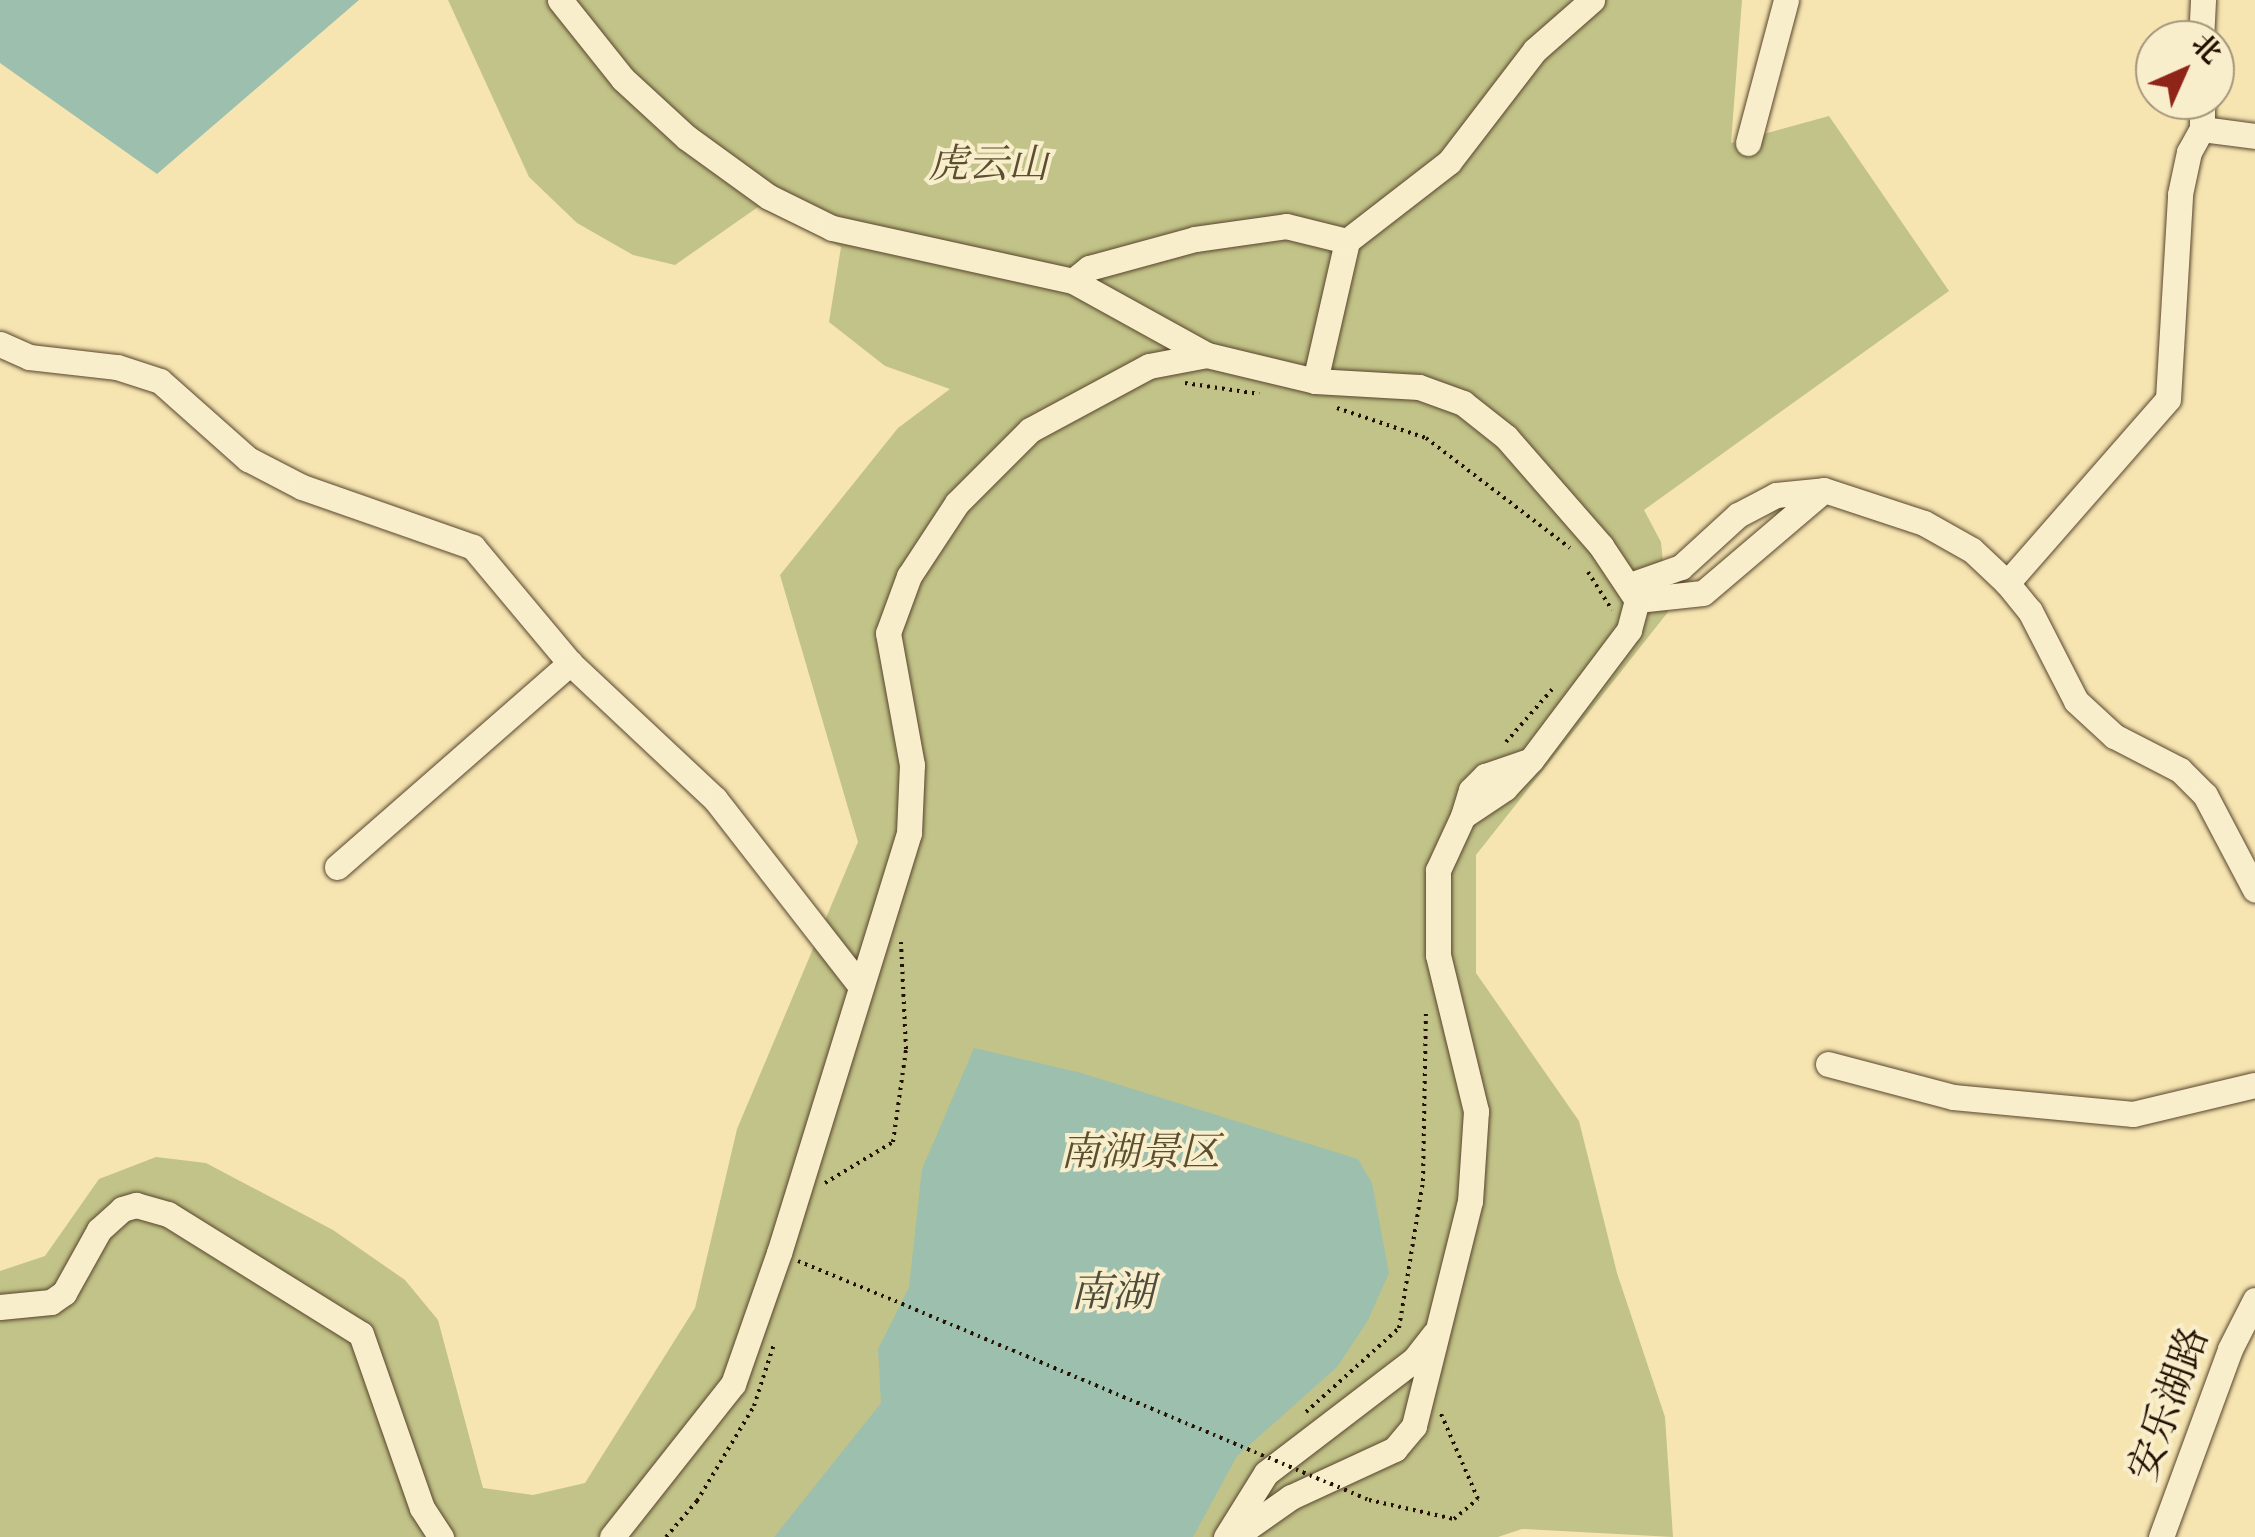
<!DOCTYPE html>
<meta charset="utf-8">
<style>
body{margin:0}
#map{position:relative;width:2255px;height:1537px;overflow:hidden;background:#f6e5b1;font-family:"Sorts Mill Goudy","Noto Serif SC",serif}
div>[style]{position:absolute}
.green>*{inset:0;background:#c2c388}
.water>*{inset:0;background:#9dbfad}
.path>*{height:4px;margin-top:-2px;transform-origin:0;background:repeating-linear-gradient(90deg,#241001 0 2.5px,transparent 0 7.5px)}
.roads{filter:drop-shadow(0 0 2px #58452d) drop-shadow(0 0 2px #58452d)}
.minor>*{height:25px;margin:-12.5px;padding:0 12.5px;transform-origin:12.5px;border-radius:12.5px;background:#f9eecc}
.path-bridge>*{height:4px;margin-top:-2px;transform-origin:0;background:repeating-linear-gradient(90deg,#241001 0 2.5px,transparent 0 7.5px)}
span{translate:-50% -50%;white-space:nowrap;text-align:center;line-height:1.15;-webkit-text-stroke:8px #f9eecc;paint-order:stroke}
.park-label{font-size:40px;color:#5b4f30;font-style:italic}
.street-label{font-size:40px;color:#241001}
.water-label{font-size:42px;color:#4e4d3d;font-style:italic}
.north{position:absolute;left:2135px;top:20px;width:100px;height:100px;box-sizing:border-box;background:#f9eecc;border:2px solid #a4957b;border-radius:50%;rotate:45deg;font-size:28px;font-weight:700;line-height:40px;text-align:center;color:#241001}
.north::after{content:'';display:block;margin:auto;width:35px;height:45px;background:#8f2418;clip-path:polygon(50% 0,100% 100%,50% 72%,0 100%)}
</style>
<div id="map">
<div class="green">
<div style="clip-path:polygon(448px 0,1742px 0,1731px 143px,1829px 116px,1949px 291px,1644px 510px,1661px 542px,1668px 612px,1476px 855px,1476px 973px,1579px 1121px,1617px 1273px,1665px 1417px,1673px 1537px,1522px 1529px,1498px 1537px,0 1537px,0 1271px,45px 1256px,99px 1179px,156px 1157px,206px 1163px,333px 1230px,405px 1280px,438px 1320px,483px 1488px,533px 1495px,585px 1483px,695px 1308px,737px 1129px,858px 842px,780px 575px,898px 428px,950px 389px,885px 366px,829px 322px,841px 247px,758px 207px,675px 265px,633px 255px,577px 223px,529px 177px)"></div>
</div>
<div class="water">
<div style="clip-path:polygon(0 0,359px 0,157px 174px,0 63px)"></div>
<div style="clip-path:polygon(974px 1048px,1078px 1072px,1358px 1159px,1372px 1183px,1389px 1273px,1367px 1322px,1337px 1367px,1237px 1456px,1193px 1537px,774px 1537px,881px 1403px,878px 1349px,909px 1287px,922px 1169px)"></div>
</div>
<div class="path">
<div style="left:1185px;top:383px;width:75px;rotate:8.5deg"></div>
<div style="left:1337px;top:408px;width:94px;rotate:18.6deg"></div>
<div style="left:1426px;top:438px;width:181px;rotate:37.4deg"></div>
<div style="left:1588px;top:572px;width:45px;rotate:57.7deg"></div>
<div style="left:1506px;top:742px;width:74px;rotate:-48.8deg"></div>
<div style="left:825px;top:1183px;width:79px;rotate:-31.1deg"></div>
<div style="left:893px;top:1142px;width:94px;rotate:-82deg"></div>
<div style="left:906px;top:1049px;width:107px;rotate:-92.7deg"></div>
<div style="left:798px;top:1261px;width:105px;rotate:22.4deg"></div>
<div style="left:1306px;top:1412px;width:125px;rotate:-42.1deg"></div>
<div style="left:1399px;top:1328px;width:149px;rotate:-80.7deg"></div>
<div style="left:1423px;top:1181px;width:171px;rotate:-89deg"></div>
<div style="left:1369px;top:1500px;width:87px;rotate:12.6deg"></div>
<div style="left:1454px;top:1519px;width:31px;rotate:-40deg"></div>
<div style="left:1478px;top:1499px;width:93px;rotate:-113.5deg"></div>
<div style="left:666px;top:1537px;width:48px;rotate:-49.3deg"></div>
<div style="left:697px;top:1501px;width:111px;rotate:-59deg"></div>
<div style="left:754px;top:1406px;width:65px;rotate:-72.1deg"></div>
</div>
<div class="roads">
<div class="minor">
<div style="left:560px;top:0;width:101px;rotate:51.4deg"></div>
<div style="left:623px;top:79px;width:86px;rotate:42.6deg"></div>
<div style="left:686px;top:137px;width:102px;rotate:35.9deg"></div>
<div style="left:769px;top:197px;width:70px;rotate:26.2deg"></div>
<div style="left:832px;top:228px;width:247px;rotate:12.4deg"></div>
<div style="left:1073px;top:281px;width:153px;rotate:28.9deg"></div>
<div style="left:2201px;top:40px;width:40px;rotate:-87.1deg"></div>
<div style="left:2202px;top:129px;width:53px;rotate:7.5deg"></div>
<div style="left:1748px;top:143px;width:148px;rotate:-75.1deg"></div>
<div style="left:1073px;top:281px;width:21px;rotate:-39deg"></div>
<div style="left:1089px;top:268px;width:110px;rotate:-15.3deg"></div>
<div style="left:1195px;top:239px;width:92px;rotate:-8.1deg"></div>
<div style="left:1286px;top:226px;width:63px;rotate:13.8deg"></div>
<div style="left:0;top:344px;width:32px;rotate:24deg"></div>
<div style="left:29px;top:357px;width:89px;rotate:6.5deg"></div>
<div style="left:117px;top:367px;width:45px;rotate:18deg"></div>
<div style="left:160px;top:381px;width:118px;rotate:41.6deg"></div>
<div style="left:248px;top:459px;width:61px;rotate:27.4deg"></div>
<div style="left:302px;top:487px;width:181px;rotate:19.3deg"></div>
<div style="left:473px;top:547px;width:151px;rotate:50.1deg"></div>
<div style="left:570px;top:663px;width:199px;rotate:43.2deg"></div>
<div style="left:715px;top:799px;width:234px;rotate:52.1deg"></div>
<div style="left:1315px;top:381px;width:144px;rotate:-77.1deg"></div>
<div style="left:1347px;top:241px;width:129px;rotate:-37.8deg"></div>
<div style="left:1449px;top:162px;width:141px;rotate:-52.5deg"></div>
<div style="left:1535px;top:50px;width:76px;rotate:-41.3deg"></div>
<div style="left:2007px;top:583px;width:244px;rotate:-48.8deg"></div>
<div style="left:2168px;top:399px;width:205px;rotate:-86.6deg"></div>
<div style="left:2180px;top:194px;width:43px;rotate:-77.9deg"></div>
<div style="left:2189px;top:152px;width:26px;rotate:-61deg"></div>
<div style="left:2202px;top:129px;width:29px;rotate:-90deg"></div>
<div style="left:1630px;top:585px;width:54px;rotate:-19.4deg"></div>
<div style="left:1681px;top:567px;width:77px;rotate:-42.4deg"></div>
<div style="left:1738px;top:515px;width:43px;rotate:-27.8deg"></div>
<div style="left:1776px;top:495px;width:48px;rotate:-5.9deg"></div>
<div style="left:1824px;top:490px;width:105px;rotate:18.3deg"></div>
<div style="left:1924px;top:523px;width:55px;rotate:29.4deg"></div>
<div style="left:1972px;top:550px;width:48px;rotate:43.3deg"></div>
<div style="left:2007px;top:583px;width:36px;rotate:51deg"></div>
<div style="left:2030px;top:611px;width:101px;rotate:62.9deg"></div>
<div style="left:2076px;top:701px;width:52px;rotate:42.6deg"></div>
<div style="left:2114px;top:736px;width:74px;rotate:27.3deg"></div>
<div style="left:2180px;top:770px;width:35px;rotate:45deg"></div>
<div style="left:2205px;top:795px;width:107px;rotate:62.2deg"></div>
<div style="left:1637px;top:600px;width:66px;rotate:-6.1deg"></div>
<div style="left:1703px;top:593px;width:157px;rotate:-40.4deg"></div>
<div style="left:1463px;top:816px;width:27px;rotate:-73deg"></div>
<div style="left:1471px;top:790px;width:20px;rotate:-45deg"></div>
<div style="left:1485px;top:776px;width:43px;rotate:-18.9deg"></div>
<div style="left:337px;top:867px;width:310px;rotate:-41.2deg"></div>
<div style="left:1828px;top:1064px;width:129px;rotate:14.8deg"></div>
<div style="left:1953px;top:1097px;width:181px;rotate:5.4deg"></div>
<div style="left:2133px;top:1114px;width:125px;rotate:-13.4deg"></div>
<div style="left:0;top:1307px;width:51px;rotate:-5.6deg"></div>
<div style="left:51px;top:1302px;width:16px;rotate:-35deg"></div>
<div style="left:64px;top:1293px;width:72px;rotate:-60.9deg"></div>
<div style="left:99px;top:1230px;width:31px;rotate:-42deg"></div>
<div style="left:122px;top:1209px;width:15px;rotate:-16deg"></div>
<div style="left:136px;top:1205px;width:33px;rotate:16deg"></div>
<div style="left:168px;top:1214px;width:227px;rotate:31.9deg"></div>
<div style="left:361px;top:1334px;width:184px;rotate:70.7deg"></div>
<div style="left:422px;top:1508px;width:35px;rotate:57deg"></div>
<div style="left:612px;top:1537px;width:195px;rotate:-51.7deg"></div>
<div style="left:733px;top:1384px;width:139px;rotate:-70.7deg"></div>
<div style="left:779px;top:1253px;width:440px;rotate:-72.8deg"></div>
<div style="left:909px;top:833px;width:68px;rotate:-87.5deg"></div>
<div style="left:912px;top:765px;width:134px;rotate:-100.3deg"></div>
<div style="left:888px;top:633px;width:61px;rotate:-69.8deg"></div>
<div style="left:909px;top:576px;width:87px;rotate:-56.7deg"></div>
<div style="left:957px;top:503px;width:103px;rotate:-45deg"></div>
<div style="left:1030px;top:430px;width:135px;rotate:-28.3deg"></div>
<div style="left:1149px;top:366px;width:59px;rotate:-10.7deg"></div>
<div style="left:1207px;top:355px;width:111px;rotate:13.5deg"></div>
<div style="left:1315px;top:381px;width:104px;rotate:3.3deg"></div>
<div style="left:1419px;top:387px;width:47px;rotate:20deg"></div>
<div style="left:1463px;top:403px;width:55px;rotate:38.3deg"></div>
<div style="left:1506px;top:437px;width:145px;rotate:48.9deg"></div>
<div style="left:1601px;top:546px;width:65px;rotate:56.3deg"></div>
<div style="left:1637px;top:600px;width:31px;rotate:105deg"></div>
<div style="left:1629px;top:630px;width:163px;rotate:127deg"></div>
<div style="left:1531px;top:760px;width:38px;rotate:133deg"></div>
<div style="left:1505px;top:788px;width:50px;rotate:146.3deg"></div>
<div style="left:1463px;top:816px;width:60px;rotate:114.8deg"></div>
<div style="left:1438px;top:870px;width:85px;rotate:90deg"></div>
<div style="left:1438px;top:955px;width:161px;rotate:76.3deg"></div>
<div style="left:1476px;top:1111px;width:90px;rotate:93.8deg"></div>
<div style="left:1470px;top:1201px;width:232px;rotate:104deg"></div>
<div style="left:1414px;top:1426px;width:30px;rotate:130deg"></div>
<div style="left:1395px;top:1449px;width:115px;rotate:155.2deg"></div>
<div style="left:1291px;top:1497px;width:70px;rotate:144.9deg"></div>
<div style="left:1226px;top:1537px;width:75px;rotate:-58deg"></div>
<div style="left:1266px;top:1473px;width:186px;rotate:-37.4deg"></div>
<div style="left:1414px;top:1360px;width:33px;rotate:-52deg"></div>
<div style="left:2161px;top:1537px;width:200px;rotate:-69.8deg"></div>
<div style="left:2230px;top:1349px;width:55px;rotate:-63deg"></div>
</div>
</div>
<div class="path-bridge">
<div style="left:895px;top:1301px;width:514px;rotate:22.77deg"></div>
</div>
<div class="park-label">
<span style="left:988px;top:168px">虎云山</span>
<span style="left:1140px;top:1156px">南湖景区</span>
</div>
<div class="street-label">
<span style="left:2172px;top:1405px;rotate:-70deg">安乐湖路</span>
</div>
<div class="water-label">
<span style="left:1112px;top:1296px">南湖</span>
</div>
<div class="north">北</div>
</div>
